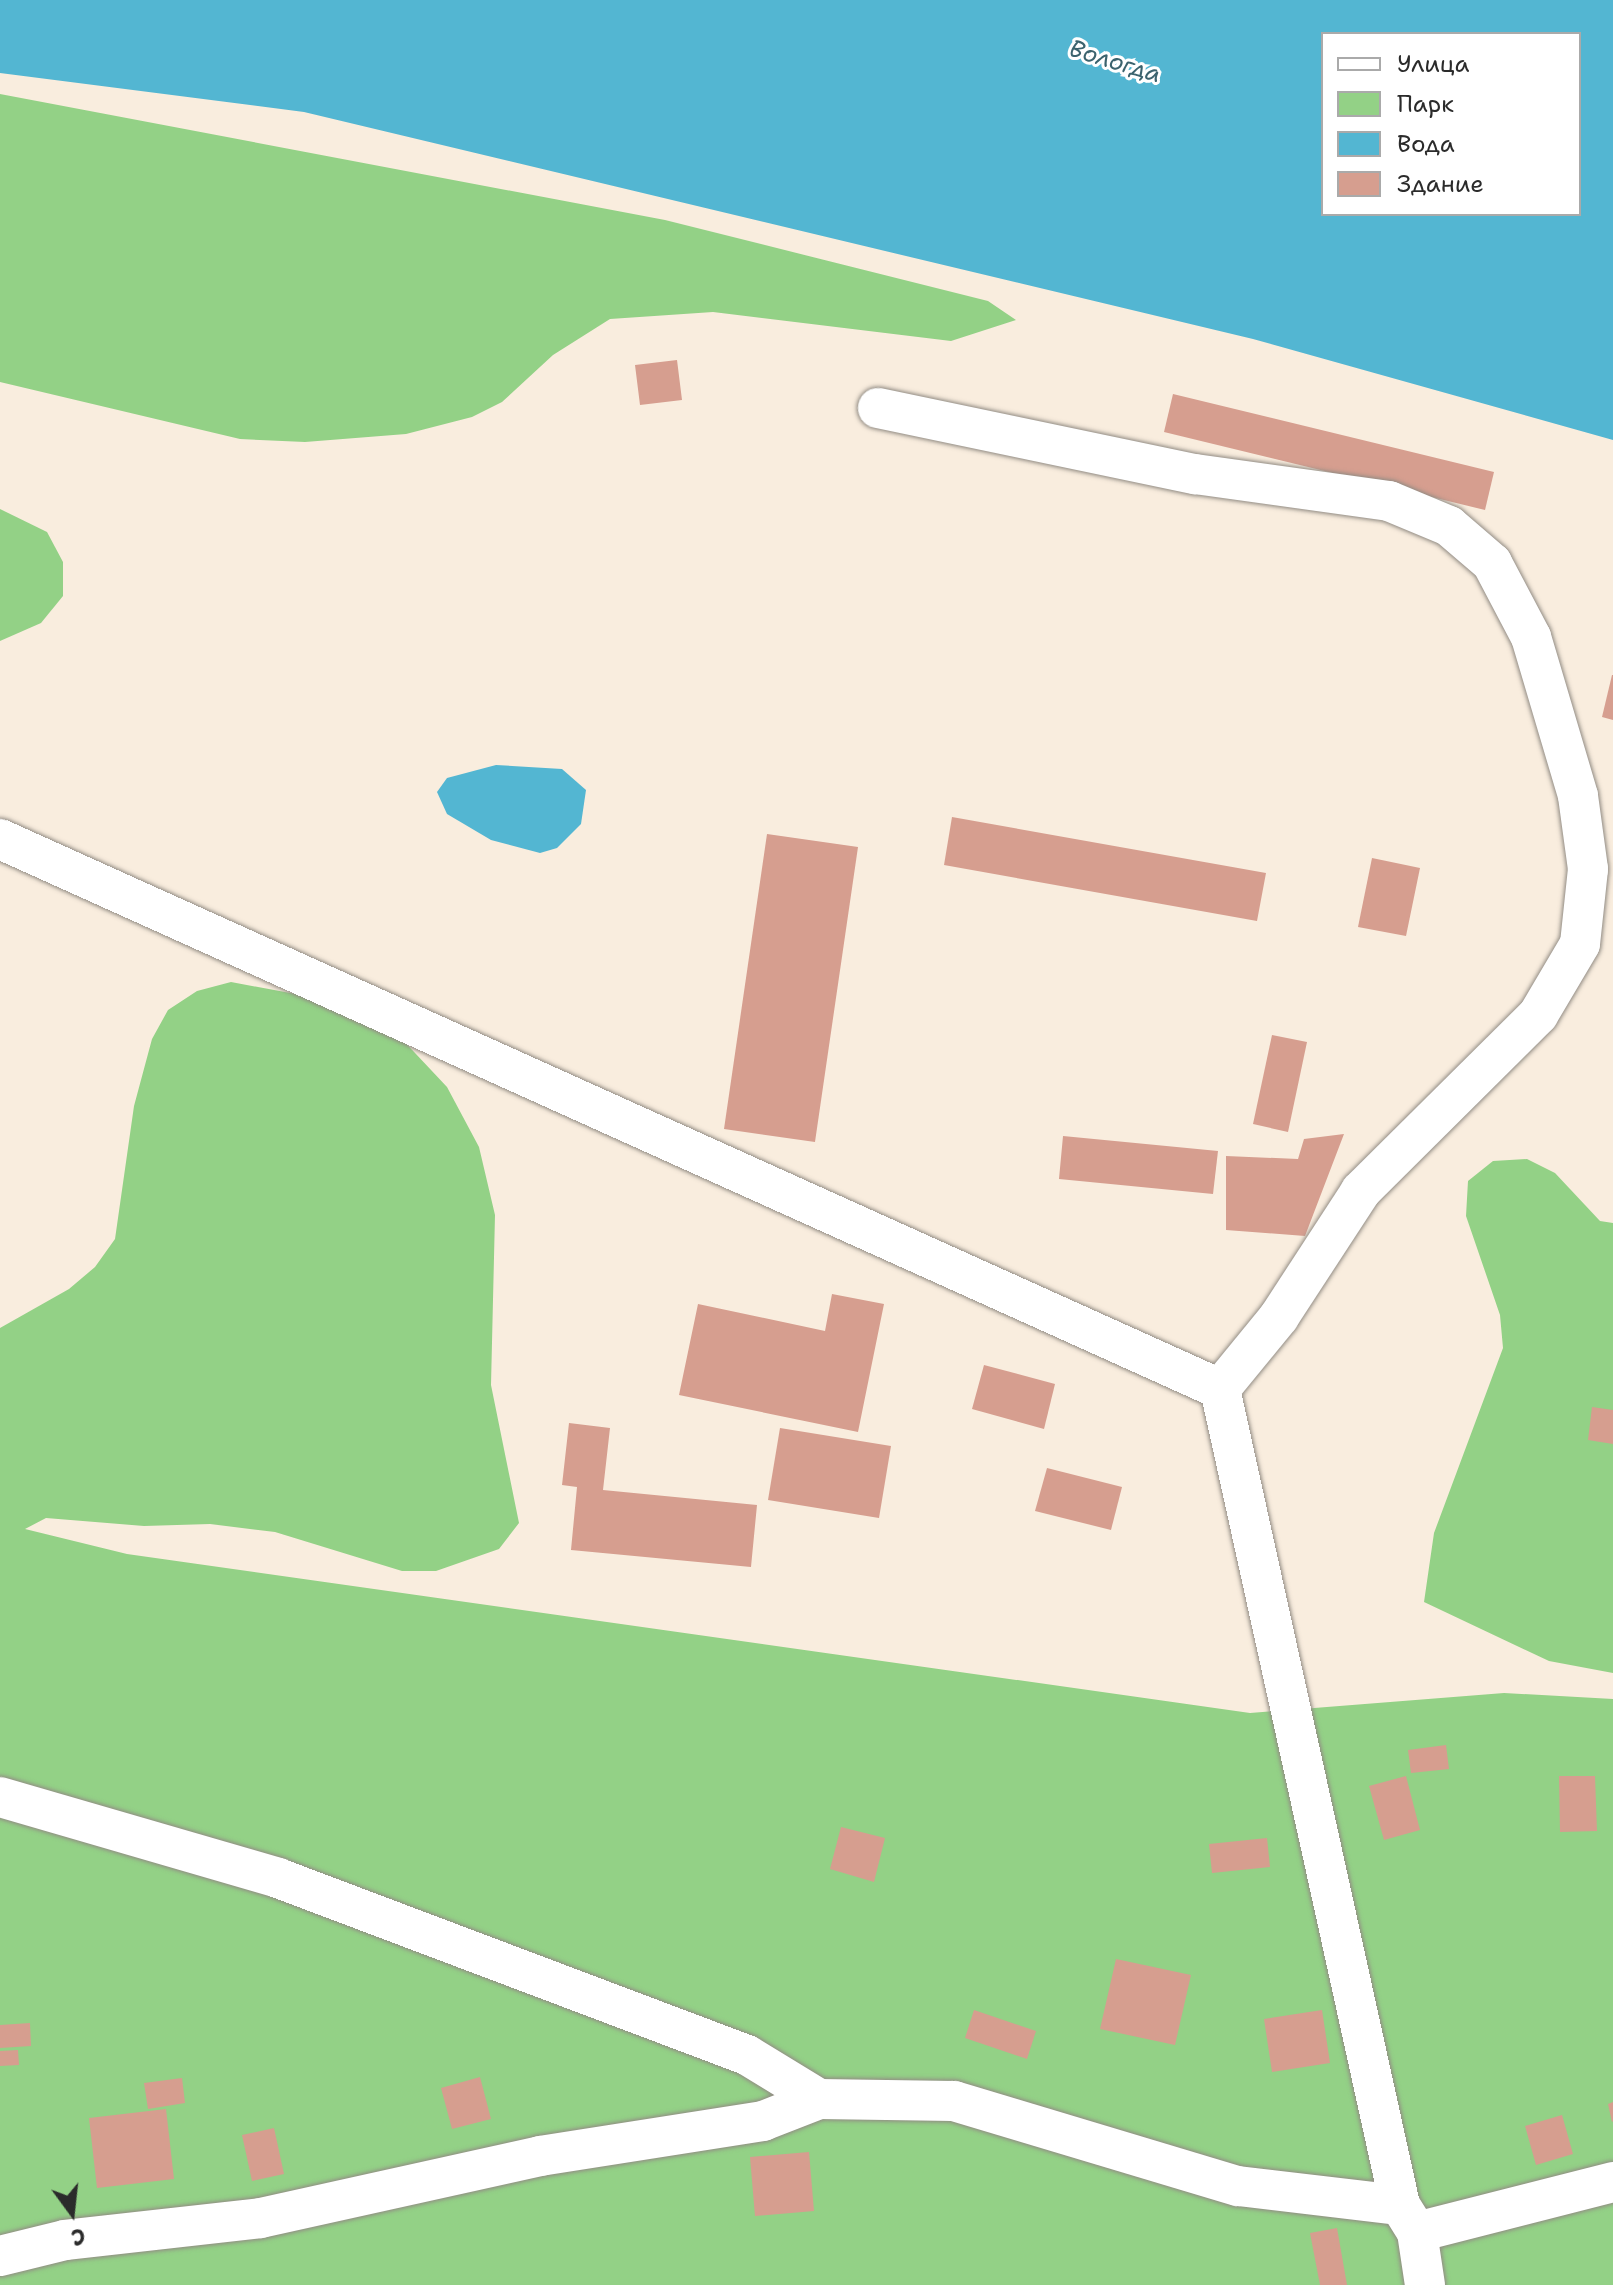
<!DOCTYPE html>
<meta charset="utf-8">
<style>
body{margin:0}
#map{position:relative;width:1613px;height:2285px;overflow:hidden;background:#f9edde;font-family:"Shantell Sans",sans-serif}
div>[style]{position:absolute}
.green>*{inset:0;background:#93d186}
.water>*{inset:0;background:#53b6d2}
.building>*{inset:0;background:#d69e8f}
.roads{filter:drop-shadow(0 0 2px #928c84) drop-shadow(0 0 2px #928c84)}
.minor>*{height:40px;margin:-20px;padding:0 20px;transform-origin:20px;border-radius:20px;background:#fff}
span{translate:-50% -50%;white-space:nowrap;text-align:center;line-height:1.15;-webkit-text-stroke:6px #fff;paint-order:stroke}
.water-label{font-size:24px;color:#3b636e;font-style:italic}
.legend{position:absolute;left:1321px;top:32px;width:260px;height:184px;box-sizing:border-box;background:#fff;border:2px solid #aaa;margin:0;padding:10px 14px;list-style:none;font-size:24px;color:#2b2b2b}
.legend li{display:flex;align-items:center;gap:16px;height:40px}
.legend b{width:40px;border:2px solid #aaa}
.north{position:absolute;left:32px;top:2173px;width:80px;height:80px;-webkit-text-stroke:6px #fff;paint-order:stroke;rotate:165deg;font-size:22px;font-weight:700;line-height:32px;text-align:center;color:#2b2b2b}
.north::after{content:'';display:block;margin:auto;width:28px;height:36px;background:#2b2b2b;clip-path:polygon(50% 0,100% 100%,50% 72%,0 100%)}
</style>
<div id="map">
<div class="green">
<div style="clip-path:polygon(0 94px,665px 220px,988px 301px,1016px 320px,951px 341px,713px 312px,610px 319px,553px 355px,502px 402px,472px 417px,406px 434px,305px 442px,240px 439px,0 382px)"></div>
<div style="clip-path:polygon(0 509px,47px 532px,63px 562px,63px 596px,41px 623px,0 641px)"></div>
<div style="clip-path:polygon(231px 982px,301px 995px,400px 1037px,447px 1087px,479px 1147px,495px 1215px,491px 1385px,519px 1523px,499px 1549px,436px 1571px,402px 1571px,275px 1532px,210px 1524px,144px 1526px,46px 1518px,25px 1529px,127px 1554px,1250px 1713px,1504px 1693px,1613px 1699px,1613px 2285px,0 2285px,0 1328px,69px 1289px,95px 1267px,115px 1239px,134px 1106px,152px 1039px,168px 1010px,197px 991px)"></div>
<div style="clip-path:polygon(1527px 1159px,1555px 1173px,1600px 1221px,1613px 1223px,1613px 1673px,1549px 1661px,1424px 1602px,1434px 1533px,1503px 1348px,1500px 1315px,1466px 1216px,1468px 1181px,1493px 1161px)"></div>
</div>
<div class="water">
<div style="clip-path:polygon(evenodd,0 0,1613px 0,1613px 440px,1253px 339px,304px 112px,0 73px,0 0,1579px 34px,1579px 214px,1323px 214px,1323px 34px,1579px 34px)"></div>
<div style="clip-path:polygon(496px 765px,562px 769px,586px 790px,581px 824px,557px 848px,540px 853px,491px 840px,447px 814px,437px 792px,447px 778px)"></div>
</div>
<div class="building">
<div style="clip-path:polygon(677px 360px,682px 400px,640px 405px,635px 365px)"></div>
<div style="clip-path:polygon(1173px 394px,1494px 472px,1485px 510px,1164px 432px)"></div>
<div style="clip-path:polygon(1612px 675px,1613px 675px,1613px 720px,1602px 717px)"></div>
<div style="clip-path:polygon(952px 817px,1266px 873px,1257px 921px,944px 865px)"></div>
<div style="clip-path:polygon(767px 834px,858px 847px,815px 1142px,724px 1129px)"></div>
<div style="clip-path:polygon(1372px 858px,1420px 868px,1406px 936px,1358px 927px)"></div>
<div style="clip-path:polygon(1272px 1035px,1307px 1042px,1288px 1132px,1253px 1124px)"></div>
<div style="clip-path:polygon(1344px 1134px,1305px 1236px,1226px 1230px,1226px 1156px,1298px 1159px,1304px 1139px)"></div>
<div style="clip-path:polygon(1063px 1136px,1218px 1151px,1213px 1194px,1059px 1179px)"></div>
<div style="clip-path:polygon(832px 1294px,884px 1304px,858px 1432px,679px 1395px,698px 1304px,825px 1331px)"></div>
<div style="clip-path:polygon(984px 1365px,1055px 1384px,1044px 1429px,972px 1409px)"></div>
<div style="clip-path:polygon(1592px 1407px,1613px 1410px,1613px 1444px,1588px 1440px)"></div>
<div style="clip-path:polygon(569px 1423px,610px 1428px,603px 1490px,757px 1505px,751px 1567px,571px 1550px,577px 1487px,562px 1485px)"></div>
<div style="clip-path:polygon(780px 1428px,891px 1446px,879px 1518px,768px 1500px)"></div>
<div style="clip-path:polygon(1047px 1468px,1122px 1487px,1111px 1530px,1035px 1511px)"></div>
<div style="clip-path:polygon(1446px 1745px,1449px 1769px,1411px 1773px,1408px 1750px)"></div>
<div style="clip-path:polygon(1406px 1776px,1420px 1830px,1384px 1840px,1369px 1786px)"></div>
<div style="clip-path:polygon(1559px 1776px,1595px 1776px,1597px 1831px,1560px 1832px)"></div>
<div style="clip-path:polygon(841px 1827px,885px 1838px,874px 1882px,830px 1869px)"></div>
<div style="clip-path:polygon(1267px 1838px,1270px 1867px,1212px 1873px,1209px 1844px)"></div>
<div style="clip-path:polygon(1116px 1959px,1191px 1975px,1175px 2045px,1100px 2029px)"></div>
<div style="clip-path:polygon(974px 2010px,1036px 2031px,1027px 2059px,965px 2038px)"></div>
<div style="clip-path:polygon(1322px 2010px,1330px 2063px,1272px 2072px,1264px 2019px)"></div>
<div style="clip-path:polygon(30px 2023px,31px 2046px,0 2048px,0 2025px)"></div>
<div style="clip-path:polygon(18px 2050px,19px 2065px,0 2066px,0 2051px)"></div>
<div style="clip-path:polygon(480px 2077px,491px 2119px,452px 2129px,441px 2088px)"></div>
<div style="clip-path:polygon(182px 2078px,185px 2103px,148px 2109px,144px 2083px)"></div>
<div style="clip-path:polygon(1613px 2102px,1613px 2121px,1612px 2122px,1608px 2104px)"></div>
<div style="clip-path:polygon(166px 2109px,174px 2179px,97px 2188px,89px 2118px)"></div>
<div style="clip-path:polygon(1562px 2115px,1573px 2154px,1536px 2165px,1525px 2126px)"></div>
<div style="clip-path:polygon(274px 2128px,284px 2174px,252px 2181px,242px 2135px)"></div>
<div style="clip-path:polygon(809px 2152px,814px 2211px,755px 2216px,750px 2157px)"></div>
<div style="clip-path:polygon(1337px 2228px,1347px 2285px,1320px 2285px,1310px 2233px)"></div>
</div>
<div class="roads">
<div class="minor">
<div style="left:878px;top:408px;width:324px;rotate:11.8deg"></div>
<div style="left:1195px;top:474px;width:196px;rotate:7.9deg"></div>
<div style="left:1389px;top:501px;width:65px;rotate:22.6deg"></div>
<div style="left:1449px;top:526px;width:57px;rotate:40.7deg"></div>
<div style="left:1492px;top:563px;width:84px;rotate:62.2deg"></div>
<div style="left:1531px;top:637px;width:166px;rotate:73.5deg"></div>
<div style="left:1578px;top:796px;width:74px;rotate:82.2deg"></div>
<div style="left:1588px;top:869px;width:75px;rotate:96.1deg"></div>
<div style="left:1580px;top:944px;width:82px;rotate:120.6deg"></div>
<div style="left:1538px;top:1015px;width:250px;rotate:135.2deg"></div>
<div style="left:1361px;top:1191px;width:150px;rotate:123.1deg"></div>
<div style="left:1279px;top:1317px;width:93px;rotate:129.3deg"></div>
<div style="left:0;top:839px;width:1338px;rotate:24.27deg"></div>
<div style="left:1220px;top:1389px;width:836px;rotate:77.56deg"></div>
<div style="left:1400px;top:2205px;width:32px;rotate:58deg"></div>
<div style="left:1417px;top:2232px;width:54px;rotate:81.4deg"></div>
<div style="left:0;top:1797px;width:290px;rotate:16.2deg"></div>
<div style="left:278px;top:1878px;width:501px;rotate:20.68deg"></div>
<div style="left:747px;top:2055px;width:84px;rotate:31.4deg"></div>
<div style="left:819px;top:2099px;width:135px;rotate:0.8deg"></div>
<div style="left:954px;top:2101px;width:296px;rotate:16.7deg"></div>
<div style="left:1238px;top:2186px;width:163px;rotate:6.7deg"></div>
<div style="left:1417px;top:2232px;width:202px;rotate:-14.3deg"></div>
<div style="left:0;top:2256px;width:67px;rotate:-13.8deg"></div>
<div style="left:65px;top:2240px;width:197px;rotate:-6.4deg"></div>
<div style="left:261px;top:2218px;width:286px;rotate:-12.5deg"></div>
<div style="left:540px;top:2156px;width:226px;rotate:-8.9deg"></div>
<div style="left:763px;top:2121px;width:60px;rotate:-21.4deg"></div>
</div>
</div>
<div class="water-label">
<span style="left:1115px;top:62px;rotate:17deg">Вологда</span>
</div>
<ul class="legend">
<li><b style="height:10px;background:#fff"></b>Улица</li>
<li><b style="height:22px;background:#93d186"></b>Парк</li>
<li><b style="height:22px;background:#53b6d2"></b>Вода</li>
<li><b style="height:22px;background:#d69e8f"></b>Здание</li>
</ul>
<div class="north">С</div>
</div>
